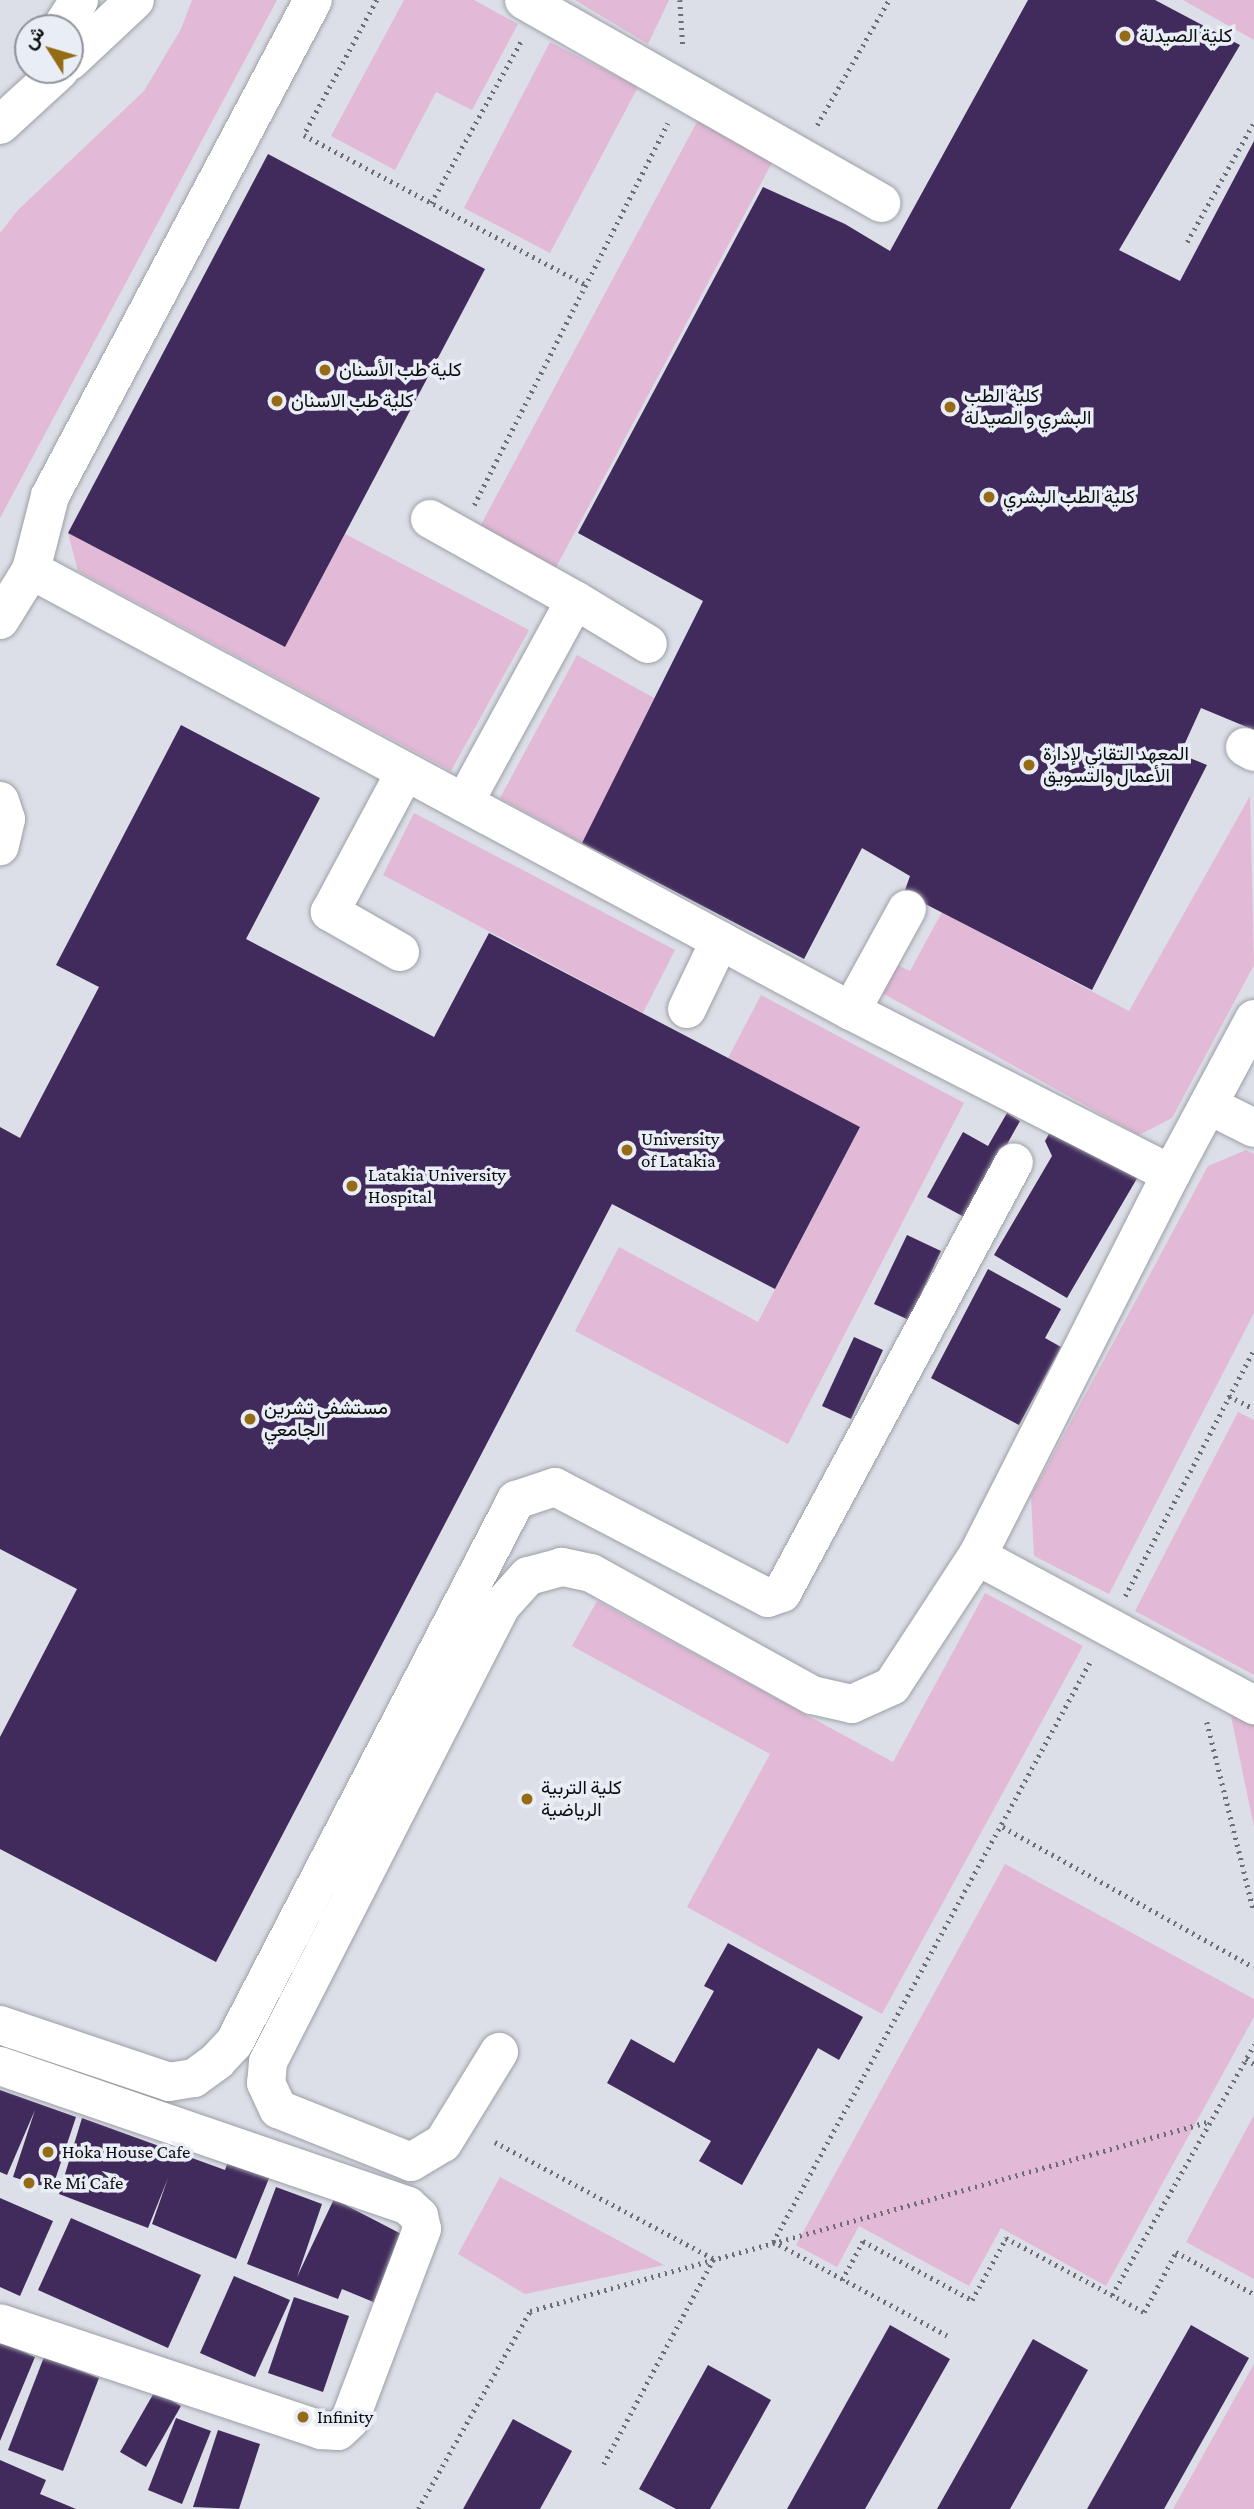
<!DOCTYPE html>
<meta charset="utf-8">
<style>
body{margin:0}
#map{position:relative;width:1254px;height:2509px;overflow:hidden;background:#dcdfe7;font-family:"Crimson Pro",Vazirmatn,serif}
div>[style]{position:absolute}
.green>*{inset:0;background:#e2b9d6}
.building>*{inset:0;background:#412b5c}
.path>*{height:4.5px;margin-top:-2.25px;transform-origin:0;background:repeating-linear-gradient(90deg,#6c6e73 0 2px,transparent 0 7px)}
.roads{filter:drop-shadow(0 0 2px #9c9fa6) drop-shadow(0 0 2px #9c9fa6)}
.minor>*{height:38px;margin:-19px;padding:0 19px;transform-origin:19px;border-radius:19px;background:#fff}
.dots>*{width:19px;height:19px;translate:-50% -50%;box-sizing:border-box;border:4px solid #e9edf5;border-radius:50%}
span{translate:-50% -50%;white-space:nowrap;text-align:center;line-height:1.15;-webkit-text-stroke:7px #e9edf5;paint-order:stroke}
.poi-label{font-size:19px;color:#0c0d0f}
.left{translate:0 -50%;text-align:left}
.north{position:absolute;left:14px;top:14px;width:70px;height:70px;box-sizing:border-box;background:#e9edf5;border:2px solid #919399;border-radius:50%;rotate:307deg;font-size:19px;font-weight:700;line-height:28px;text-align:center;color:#0c0d0f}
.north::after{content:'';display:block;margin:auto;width:24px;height:32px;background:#956b16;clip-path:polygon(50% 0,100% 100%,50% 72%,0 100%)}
</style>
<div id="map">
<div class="green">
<div style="clip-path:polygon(192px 0,277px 0,0 518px,0 233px,18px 210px,144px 91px,181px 29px)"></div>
<div style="clip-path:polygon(404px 0,474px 0,518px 24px,472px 110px,436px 92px,395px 170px,331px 136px)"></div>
<div style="clip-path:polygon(575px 0,669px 0,648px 44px)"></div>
<div style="clip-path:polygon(1183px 0,1254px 0,1254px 40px)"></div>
<div style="clip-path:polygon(550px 42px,638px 87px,550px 253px,464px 208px)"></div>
<div style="clip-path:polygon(698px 120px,773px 161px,553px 573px,477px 532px)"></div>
<div style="clip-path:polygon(68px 533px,284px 647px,345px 534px,529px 630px,451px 771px,78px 571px)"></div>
<div style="clip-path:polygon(577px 655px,654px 698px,582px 843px,500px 798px)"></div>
<div style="clip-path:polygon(1250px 796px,1254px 965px,1172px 1118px,1139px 1135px,875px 989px,892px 962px,910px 971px,942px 912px,1129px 1011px)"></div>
<div style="clip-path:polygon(414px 813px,675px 950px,643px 1013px,383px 875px)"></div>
<div style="clip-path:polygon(761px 995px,964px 1103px,788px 1444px,575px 1331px,619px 1247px,758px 1322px,860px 1127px,728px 1058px)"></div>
<div style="clip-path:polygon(1246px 1150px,1254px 1154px,1254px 1313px,1109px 1594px,1034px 1556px,1031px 1496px,1208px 1166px)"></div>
<div style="clip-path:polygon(1238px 1412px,1254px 1420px,1254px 1675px,1135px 1611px)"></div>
<div style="clip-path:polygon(985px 1593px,1083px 1646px,882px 2014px,687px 1907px,770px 1754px,572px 1646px,597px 1601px,893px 1762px)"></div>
<div style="clip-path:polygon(1230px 1711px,1254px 1724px,1254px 1827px)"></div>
<div style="clip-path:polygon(1005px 1864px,1254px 1999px,1254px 2017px,1106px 2286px,1001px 2228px,969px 2286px,859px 2226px,837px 2267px,796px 2245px)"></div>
<div style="clip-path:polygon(1254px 2115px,1254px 2279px,1186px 2242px)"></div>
<div style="clip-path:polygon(500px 2177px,664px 2265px,525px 2294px,458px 2254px)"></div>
<div style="clip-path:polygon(1254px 2364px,1254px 2509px,1173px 2509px)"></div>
</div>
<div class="building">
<div style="clip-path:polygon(1028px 0,1155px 0,1240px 45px,1119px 250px,1180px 281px,1254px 141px,1254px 730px,1201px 708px,1180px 754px,1207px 765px,1092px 990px,904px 893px,910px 876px,862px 848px,804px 959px,582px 843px,703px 601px,578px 533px,763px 187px,845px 224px,890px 251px)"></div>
<div style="clip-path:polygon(268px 154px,485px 269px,285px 647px,68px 533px)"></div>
<div style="clip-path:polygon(181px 725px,320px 798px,246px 939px,434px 1037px,489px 933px,860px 1127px,775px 1289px,612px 1204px,216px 1962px,0 1849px,0 1737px,77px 1589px,0 1549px,0 1127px,20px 1138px,99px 987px,56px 965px)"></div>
<div style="clip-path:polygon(1007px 1113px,1020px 1121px,966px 1218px,927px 1197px,963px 1132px,988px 1146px)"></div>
<div style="clip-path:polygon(1054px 1125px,1139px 1175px,1067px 1298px,994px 1255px,1052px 1156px,1045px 1141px)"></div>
<div style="clip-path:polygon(907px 1235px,941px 1251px,909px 1320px,874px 1304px)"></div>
<div style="clip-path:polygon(988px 1269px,1061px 1309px,1045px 1338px,1061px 1347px,1019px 1425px,931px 1378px)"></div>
<div style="clip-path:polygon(854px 1337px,883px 1350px,851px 1419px,822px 1406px)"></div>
<div style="clip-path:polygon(728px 1943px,863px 2017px,839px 2060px,818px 2048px,742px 2185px,699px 2161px,711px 2141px,607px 2083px,631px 2039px,674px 2063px,714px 1991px,704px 1986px)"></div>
<div style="clip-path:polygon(0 2090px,76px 2117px,52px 2189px,13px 2177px,35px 2110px,7px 2175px,0 2172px)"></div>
<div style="clip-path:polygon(82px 2118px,225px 2170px,229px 2159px,270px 2176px,236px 2259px,152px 2224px,168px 2178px,148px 2228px,59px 2194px)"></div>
<div style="clip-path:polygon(276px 2187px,322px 2204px,297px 2277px,334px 2199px,409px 2238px,383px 2306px,342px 2289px,338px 2299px,247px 2264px)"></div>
<div style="clip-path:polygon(0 2198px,53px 2221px,20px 2296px,0 2287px)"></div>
<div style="clip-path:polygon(71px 2218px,201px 2275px,168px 2348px,38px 2290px)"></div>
<div style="clip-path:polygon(234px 2276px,290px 2300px,255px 2377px,200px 2353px)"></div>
<div style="clip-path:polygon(294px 2297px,349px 2316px,323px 2392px,268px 2373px)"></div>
<div style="clip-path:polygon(890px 2325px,950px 2359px,865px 2509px,787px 2509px)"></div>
<div style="clip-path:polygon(1191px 2325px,1249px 2358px,1164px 2509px,1087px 2509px)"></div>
<div style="clip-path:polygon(1033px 2339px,1088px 2370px,1010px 2509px,937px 2509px)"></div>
<div style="clip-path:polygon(0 2342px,35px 2357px,0 2441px)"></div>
<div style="clip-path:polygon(44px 2357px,99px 2378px,63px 2471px,8px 2450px)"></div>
<div style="clip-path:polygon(708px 2365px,771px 2400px,710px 2509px,676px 2509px,639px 2489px)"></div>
<div style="clip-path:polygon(155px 2391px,181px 2406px,146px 2467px,120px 2452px)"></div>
<div style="clip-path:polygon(176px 2418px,211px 2431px,182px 2504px,148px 2490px)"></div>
<div style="clip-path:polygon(513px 2419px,572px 2451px,540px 2509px,463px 2509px)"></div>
<div style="clip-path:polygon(218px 2430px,260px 2444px,239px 2509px,193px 2507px)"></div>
<div style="clip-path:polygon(0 2460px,46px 2480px,40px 2494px,76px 2509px,0 2509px)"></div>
</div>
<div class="path">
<div style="left:377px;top:0;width:153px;rotate:118.4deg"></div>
<div style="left:304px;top:135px;width:317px;rotate:28deg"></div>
<div style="left:680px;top:0;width:48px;rotate:86.4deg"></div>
<div style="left:817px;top:125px;width:144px;rotate:-60.1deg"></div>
<div style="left:431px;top:203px;width:185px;rotate:-60.9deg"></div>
<div style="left:1187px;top:242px;width:137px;rotate:-60.8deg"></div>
<div style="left:474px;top:505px;width:428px;rotate:-63.1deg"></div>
<div style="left:1229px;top:1396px;width:28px;rotate:27deg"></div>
<div style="left:1125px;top:1596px;width:279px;rotate:-62.4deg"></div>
<div style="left:1207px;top:1722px;width:196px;rotate:76.1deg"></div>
<div style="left:1003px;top:1827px;width:287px;rotate:29.2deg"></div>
<div style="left:1246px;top:2059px;width:9px;rotate:32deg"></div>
<div style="left:495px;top:2142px;width:248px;rotate:28.1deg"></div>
<div style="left:714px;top:2259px;width:237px;rotate:118.2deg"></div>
<div style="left:842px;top:2280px;width:44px;rotate:-61.7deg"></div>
<div style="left:863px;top:2241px;width:124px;rotate:28.4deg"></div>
<div style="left:972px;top:2300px;width:71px;rotate:-61.3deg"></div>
<div style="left:1006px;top:2238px;width:157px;rotate:28.2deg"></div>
<div style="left:1144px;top:2312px;width:68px;rotate:-61.9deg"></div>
<div style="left:1176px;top:2252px;width:89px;rotate:28.3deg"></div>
<div style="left:1112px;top:2295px;width:288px;rotate:-60.4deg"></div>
<div style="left:947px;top:2336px;width:198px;rotate:-151.6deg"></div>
<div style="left:773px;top:2242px;width:663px;rotate:-61.35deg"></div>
<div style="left:418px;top:2509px;width:227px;rotate:-60.5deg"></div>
<div style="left:530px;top:2311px;width:707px;rotate:-15.59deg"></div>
</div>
<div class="roads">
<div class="minor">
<div style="left:524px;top:0;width:411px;rotate:29.6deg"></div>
<div style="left:61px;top:28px;width:33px;rotate:-57deg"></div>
<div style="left:70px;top:61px;width:89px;rotate:-43.2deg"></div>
<div style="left:0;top:125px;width:81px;rotate:-42.5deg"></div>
<div style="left:430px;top:519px;width:166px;rotate:29.2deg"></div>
<div style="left:31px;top:570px;width:931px;rotate:28.27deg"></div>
<div style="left:851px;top:1011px;width:359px;rotate:27deg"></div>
<div style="left:1171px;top:1174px;width:428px;rotate:116.9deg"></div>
<div style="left:977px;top:1556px;width:155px;rotate:123.2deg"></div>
<div style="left:892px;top:1686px;width:44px;rotate:155.8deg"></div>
<div style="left:852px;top:1704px;width:41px;rotate:-167.3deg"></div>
<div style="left:812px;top:1695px;width:252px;rotate:-151.1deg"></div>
<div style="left:591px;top:1573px;width:30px;rotate:-168deg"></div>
<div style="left:562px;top:1567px;width:35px;rotate:165deg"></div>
<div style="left:528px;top:1576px;width:40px;rotate:132deg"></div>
<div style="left:501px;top:1606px;width:512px;rotate:117.07deg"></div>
<div style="left:268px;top:2062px;width:21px;rotate:95deg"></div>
<div style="left:266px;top:2083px;width:29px;rotate:65deg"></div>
<div style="left:278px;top:2109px;width:143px;rotate:21.7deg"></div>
<div style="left:411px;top:2162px;width:37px;rotate:-31deg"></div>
<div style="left:443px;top:2143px;width:107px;rotate:-58.4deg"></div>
<div style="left:0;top:620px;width:59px;rotate:-58.2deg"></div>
<div style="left:31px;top:570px;width:76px;rotate:-75.6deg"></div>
<div style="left:50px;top:496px;width:561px;rotate:-62.07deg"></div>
<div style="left:1245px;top:747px;width:10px;rotate:29deg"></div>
<div style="left:0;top:801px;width:19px;rotate:72deg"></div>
<div style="left:6px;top:819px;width:28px;rotate:103deg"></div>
<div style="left:464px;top:803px;width:231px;rotate:-61.3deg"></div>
<div style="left:575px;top:600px;width:85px;rotate:31.1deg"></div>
<div style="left:400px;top:952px;width:81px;rotate:-150.3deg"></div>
<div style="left:330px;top:912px;width:159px;rotate:-61.8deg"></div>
<div style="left:687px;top:1009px;width:76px;rotate:-64.4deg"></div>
<div style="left:851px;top:1011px;width:116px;rotate:-61.2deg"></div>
<div style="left:1208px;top:1105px;width:51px;rotate:26.6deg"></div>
<div style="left:1171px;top:1174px;width:176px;rotate:-61.8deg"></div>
<div style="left:977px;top:1556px;width:315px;rotate:28.3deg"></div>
<div style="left:0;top:2025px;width:178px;rotate:18.6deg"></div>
<div style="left:169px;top:2082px;width:25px;rotate:-9deg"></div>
<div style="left:194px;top:2078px;width:29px;rotate:-36deg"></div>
<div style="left:217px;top:2061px;width:25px;rotate:-47deg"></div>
<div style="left:234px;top:2043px;width:612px;rotate:-62.56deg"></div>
<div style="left:516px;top:1500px;width:41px;rotate:-18.4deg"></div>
<div style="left:555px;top:1487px;width:240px;rotate:27.5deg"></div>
<div style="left:768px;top:1598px;width:15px;rotate:-20deg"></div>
<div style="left:782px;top:1593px;width:489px;rotate:-61.7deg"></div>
<div style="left:0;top:2066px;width:431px;rotate:18.9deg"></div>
<div style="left:408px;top:2206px;width:15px;rotate:42deg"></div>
<div style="left:419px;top:2216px;width:13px;rotate:77deg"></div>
<div style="left:422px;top:2229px;width:204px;rotate:110.7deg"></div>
<div style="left:350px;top:2420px;width:16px;rotate:137deg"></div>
<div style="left:338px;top:2431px;width:17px;rotate:-177deg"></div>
<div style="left:321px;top:2430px;width:338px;rotate:-161.6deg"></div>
</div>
</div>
<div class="dots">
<div style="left:1125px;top:36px;background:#956b16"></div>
<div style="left:325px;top:370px;background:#956b16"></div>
<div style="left:277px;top:401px;background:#956b16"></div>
<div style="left:950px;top:407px;background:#956b16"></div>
<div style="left:989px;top:497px;background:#956b16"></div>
<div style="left:1029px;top:765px;background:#956b16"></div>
<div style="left:627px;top:1150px;background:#956b16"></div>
<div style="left:352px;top:1186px;background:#956b16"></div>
<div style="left:250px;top:1419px;background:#956b16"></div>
<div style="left:527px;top:1799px;background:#956b16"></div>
<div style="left:48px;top:2152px;background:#956b16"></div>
<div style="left:29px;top:2183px;background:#956b16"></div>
<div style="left:303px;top:2417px;background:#956b16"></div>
</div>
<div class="poi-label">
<span class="left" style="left:1139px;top:36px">كلية الصيدلة</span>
<span class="left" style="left:339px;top:370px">كلية طب الأسنان</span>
<span class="left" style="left:964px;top:407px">كلية الطب<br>البشري و الصيدلة</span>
<span class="left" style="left:291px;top:401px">كلية طب الاسنان</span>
<span class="left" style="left:1003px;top:497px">كلية الطب البشري</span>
<span class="left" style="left:1043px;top:765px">المعهد التقاني لإدارة<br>الأعمال والتسويق</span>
<span class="left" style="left:641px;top:1150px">University<br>of Latakia</span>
<span class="left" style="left:368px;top:1186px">Latakia University<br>Hospital</span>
<span class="left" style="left:264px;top:1419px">مستشفى تشرين<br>الجامعي</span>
<span class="left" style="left:541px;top:1799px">كلية التربية<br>الرياضية</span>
<span class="left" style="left:62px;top:2152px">Hoka House Cafe</span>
<span class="left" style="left:43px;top:2183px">Re Mi Cafe</span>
<span class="left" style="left:317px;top:2417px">Infinity</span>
</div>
<div class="north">ش</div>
</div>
